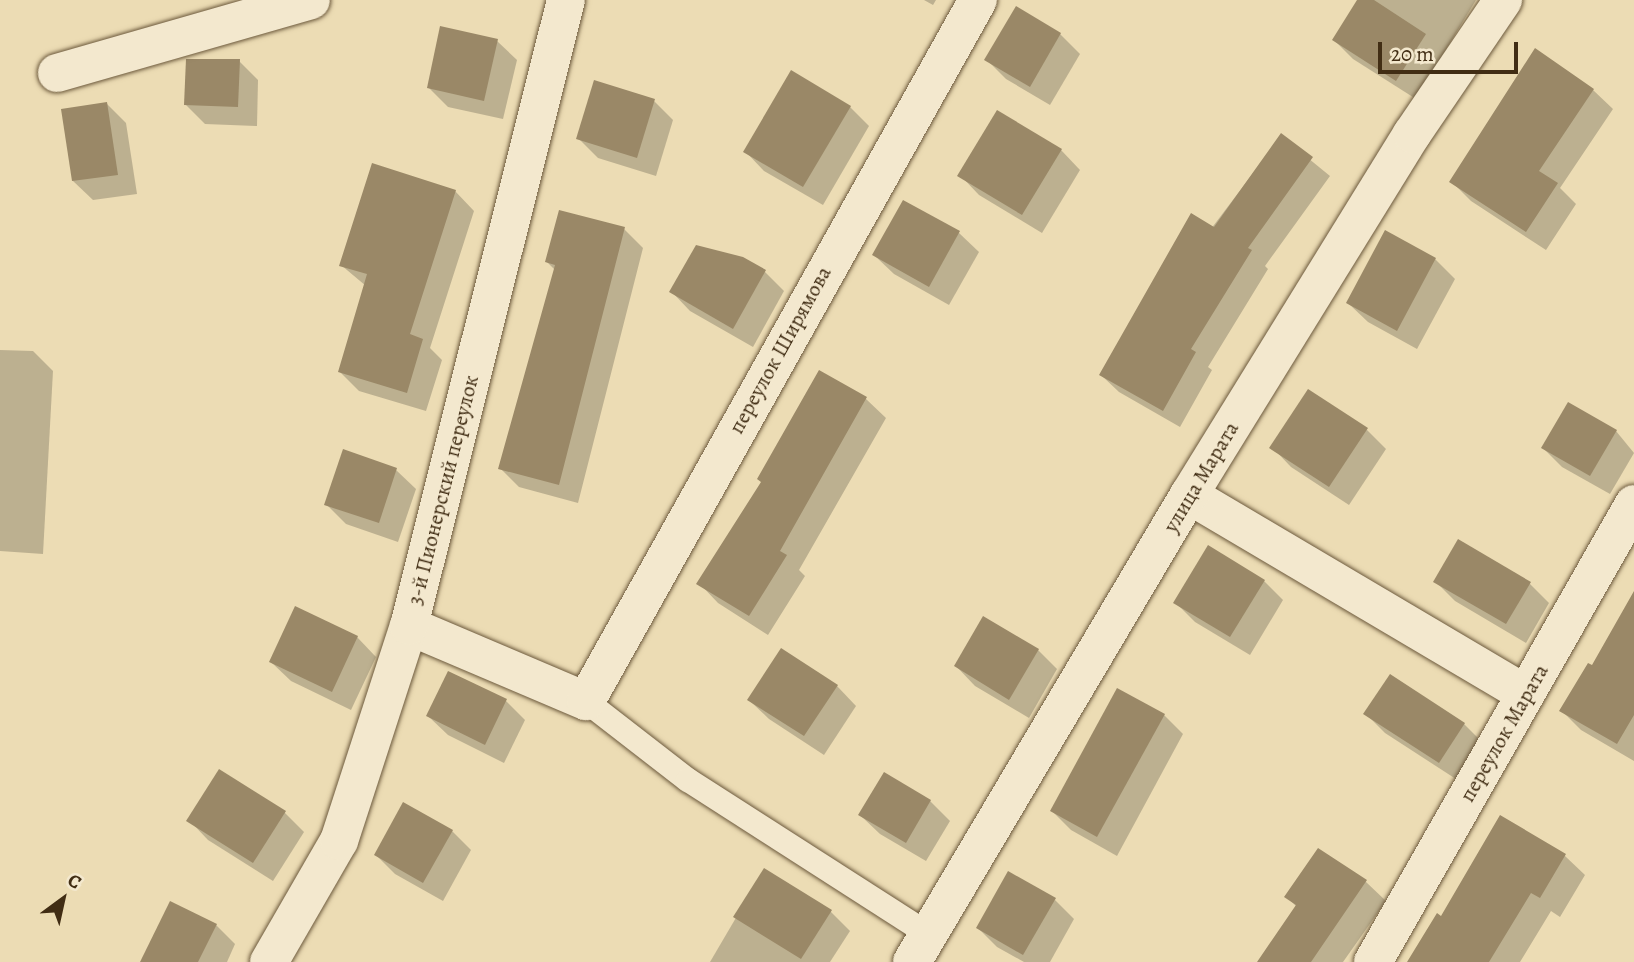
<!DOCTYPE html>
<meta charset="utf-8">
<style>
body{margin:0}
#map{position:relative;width:1634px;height:962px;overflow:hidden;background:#ecdcb4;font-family:Alegreya,serif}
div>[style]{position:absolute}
.shadow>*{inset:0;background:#0003}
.building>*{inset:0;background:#9a8867}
.roads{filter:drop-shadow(0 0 2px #6c593c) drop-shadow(0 0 2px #6c593c)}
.lane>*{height:24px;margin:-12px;padding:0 12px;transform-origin:12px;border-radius:12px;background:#f3e8ce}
.street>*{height:38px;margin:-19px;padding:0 19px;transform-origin:19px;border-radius:19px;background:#f3e8ce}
span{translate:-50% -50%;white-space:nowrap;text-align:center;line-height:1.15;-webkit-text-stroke:5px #f3e8ce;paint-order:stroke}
.street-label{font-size:21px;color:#412d14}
.north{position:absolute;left:28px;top:864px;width:70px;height:70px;-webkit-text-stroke:5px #f3e8ce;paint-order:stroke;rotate:33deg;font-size:19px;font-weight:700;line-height:28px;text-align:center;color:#412d14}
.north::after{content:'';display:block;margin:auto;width:24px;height:32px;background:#412d14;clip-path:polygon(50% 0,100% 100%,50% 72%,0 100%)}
.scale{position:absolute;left:1378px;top:42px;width:140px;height:32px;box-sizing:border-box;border:4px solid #412d14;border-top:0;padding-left:9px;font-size:21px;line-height:24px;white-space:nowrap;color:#412d14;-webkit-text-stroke:5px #f3e8ce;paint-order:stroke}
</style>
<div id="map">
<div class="shadow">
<div style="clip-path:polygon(924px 0,936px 0,933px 5px)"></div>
<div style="clip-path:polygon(1359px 0,1476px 0,1416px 99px,1353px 59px,1334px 40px)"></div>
<div style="clip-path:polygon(1060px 34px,1080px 54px,1050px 105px,1006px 79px,986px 59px)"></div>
<div style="clip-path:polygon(497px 41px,517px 60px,503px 119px,448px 107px,429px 88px)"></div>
<div style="clip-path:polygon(239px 61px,258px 80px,257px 126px,205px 124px,186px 105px)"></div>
<div style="clip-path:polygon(1593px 90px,1613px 109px,1560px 188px,1576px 204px,1546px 250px,1471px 201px,1452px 182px)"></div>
<div style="clip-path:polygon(654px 101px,673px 120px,656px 176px,598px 158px,578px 138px)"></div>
<div style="clip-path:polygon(107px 104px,126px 123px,137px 194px,93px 200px,73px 181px)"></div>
<div style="clip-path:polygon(850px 107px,869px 126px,823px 205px,764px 171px,745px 151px)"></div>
<div style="clip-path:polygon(1281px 136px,1330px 176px,1265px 266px,1268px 269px,1208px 367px,1212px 370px,1180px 427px,1119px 392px,1101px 375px)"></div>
<div style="clip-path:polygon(1061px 150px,1080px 170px,1042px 233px,979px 195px,960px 175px)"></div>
<div style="clip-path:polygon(455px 191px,474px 211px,430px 348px,442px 360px,426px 411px,359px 391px,340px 372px,366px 286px,341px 265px)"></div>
<div style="clip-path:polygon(904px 202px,959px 233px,979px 252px,949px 305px,894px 274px,874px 255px)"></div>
<div style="clip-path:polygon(624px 229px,643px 248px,578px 503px,519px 487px,500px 468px,555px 270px,547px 262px)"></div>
<div style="clip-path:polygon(1386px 233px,1435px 259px,1455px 279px,1417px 349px,1368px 322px,1348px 303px)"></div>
<div style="clip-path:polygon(765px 272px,784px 291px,753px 347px,690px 311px,671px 291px)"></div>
<div style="clip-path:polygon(0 350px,33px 351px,53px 371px,43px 554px,0 551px)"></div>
<div style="clip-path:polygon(820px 372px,866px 399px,886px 418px,799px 570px,805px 576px,768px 635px,718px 603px,699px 583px,763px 483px)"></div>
<div style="clip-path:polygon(1367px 430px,1386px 449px,1349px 505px,1291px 467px,1272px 447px)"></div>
<div style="clip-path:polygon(1616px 431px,1634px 453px,1610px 494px,1562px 467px,1543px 448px)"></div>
<div style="clip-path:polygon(344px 451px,396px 470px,416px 489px,398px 542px,346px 524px,326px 504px)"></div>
<div style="clip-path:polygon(1264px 581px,1283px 600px,1250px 655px,1195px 622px,1175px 602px)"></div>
<div style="clip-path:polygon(1435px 581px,1530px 584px,1549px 603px,1526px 643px,1455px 601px)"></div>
<div style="clip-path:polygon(1634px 594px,1634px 761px,1581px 730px,1561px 710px,1593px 668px)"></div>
<div style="clip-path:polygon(357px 637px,376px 657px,351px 710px,291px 681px,271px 662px)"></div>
<div style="clip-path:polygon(1038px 650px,1057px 669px,1029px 718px,975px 686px,956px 666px)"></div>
<div style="clip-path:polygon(837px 686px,856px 706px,824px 755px,769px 719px,749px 700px)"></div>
<div style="clip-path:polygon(506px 701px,525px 720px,504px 763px,448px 735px,428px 716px)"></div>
<div style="clip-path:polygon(1366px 714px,1464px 724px,1483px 743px,1459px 781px,1385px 733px)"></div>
<div style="clip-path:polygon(1164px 715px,1183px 734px,1117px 856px,1071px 830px,1052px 811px)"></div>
<div style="clip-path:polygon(884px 774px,930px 801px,950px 821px,926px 861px,880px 834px,860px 815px)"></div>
<div style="clip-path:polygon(284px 812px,304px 832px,273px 881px,208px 840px,189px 820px)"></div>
<div style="clip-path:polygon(1500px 818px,1565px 856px,1585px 875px,1560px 917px,1551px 911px,1520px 962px,1409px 962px,1441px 918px)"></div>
<div style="clip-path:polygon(452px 831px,471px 850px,443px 901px,395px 874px,376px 855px)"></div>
<div style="clip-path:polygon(1319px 850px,1366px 882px,1386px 901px,1343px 962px,1260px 962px,1296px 906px,1287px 897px)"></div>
<div style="clip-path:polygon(764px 870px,830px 911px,850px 931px,830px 962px,710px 962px)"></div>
<div style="clip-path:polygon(1055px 900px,1074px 919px,1050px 962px,1024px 962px,997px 947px,978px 928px)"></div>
<div style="clip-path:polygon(216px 925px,235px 944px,227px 962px,142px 962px)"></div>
</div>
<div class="building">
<div style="clip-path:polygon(1357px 0,1374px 0,1426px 34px,1396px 81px,1332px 40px)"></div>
<div style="clip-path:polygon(1016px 6px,1061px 33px,1030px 87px,984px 60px)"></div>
<div style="clip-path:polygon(440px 26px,498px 39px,484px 101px,427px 88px)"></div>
<div style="clip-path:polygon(1535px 48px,1594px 89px,1539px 171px,1558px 183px,1526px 232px,1449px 182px)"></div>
<div style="clip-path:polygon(186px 59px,240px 59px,238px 107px,184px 105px)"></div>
<div style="clip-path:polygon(791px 70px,851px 106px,803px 187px,743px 152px)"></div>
<div style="clip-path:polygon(594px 80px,655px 99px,637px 158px,576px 139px)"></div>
<div style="clip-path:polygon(107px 102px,118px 175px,72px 181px,61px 109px)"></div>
<div style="clip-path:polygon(997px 110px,1062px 149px,1022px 215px,957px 176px)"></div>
<div style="clip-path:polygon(1281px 133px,1313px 157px,1248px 248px,1252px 250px,1191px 349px,1196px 352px,1163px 411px,1099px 375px,1191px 213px,1214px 227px)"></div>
<div style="clip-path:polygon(372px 163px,456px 190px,410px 334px,423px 339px,407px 393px,338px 372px,367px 274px,339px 266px)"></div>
<div style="clip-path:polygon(903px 200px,960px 231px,929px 287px,872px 255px)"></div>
<div style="clip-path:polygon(559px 210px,625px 227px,559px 485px,498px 469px,555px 265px,545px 262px)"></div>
<div style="clip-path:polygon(1385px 230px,1436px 258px,1397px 331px,1346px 303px)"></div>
<div style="clip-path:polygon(696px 245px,743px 257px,766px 270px,733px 329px,669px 292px)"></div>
<div style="clip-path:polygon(819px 370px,867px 397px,780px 551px,787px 555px,749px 616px,696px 584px,761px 482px,757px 479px)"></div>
<div style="clip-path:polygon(1308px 389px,1368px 428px,1329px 487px,1269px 448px)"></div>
<div style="clip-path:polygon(1568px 402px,1617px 430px,1590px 476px,1541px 448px)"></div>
<div style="clip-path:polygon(343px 449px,397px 468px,379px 523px,324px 505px)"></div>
<div style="clip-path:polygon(1458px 539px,1531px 582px,1506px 624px,1433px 582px)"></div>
<div style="clip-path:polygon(1208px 545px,1265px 580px,1230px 637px,1173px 603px)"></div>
<div style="clip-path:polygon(1634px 591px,1634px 715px,1617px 744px,1559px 711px,1588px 663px,1592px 665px)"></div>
<div style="clip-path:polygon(295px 606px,358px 636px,332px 692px,269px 662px)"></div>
<div style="clip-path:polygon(983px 616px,1039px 649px,1009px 700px,954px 666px)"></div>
<div style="clip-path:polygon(781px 648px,838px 685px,804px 736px,747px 700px)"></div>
<div style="clip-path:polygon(448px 671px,507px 699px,485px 745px,426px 716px)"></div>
<div style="clip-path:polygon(1390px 674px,1465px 723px,1439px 763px,1363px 714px)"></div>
<div style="clip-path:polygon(1117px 688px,1165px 714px,1097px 837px,1050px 811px)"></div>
<div style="clip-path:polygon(219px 769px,286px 811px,253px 863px,186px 821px)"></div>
<div style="clip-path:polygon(884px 772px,931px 800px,906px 843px,858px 815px)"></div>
<div style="clip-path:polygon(403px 802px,453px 830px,423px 883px,374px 855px)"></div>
<div style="clip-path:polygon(1500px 815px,1566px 854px,1540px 898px,1531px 893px,1489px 962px,1407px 962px,1437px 913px,1441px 916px)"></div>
<div style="clip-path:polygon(1318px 848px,1367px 880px,1311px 962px,1257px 962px,1296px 905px,1284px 897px)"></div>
<div style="clip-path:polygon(764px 868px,832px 910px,801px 959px,733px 917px)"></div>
<div style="clip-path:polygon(1008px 871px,1056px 898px,1023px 955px,976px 928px)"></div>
<div style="clip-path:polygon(170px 901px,217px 924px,198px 962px,140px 962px)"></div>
</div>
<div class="roads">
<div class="lane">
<div style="left:586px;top:701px;width:129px;rotate:37.8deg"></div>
<div style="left:688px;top:780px;width:285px;rotate:32.7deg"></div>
</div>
<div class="street">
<div style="left:57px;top:73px;width:264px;rotate:-16deg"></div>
<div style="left:1189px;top:495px;width:391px;rotate:30.6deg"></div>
<div style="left:409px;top:626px;width:192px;rotate:23deg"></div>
<div style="left:586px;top:701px;width:803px;rotate:-60.79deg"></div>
<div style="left:269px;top:962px;width:140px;rotate:-60deg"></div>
<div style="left:339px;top:841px;width:226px;rotate:-72deg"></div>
<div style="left:409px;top:626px;width:645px;rotate:-75.92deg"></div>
<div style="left:912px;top:962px;width:543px;rotate:-59.33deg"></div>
<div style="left:1189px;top:495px;width:424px;rotate:-58.3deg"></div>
<div style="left:1412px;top:134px;width:162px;rotate:-55.8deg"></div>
<div style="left:1373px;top:962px;width:527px;rotate:-60.32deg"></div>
</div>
</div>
<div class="street-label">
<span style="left:780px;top:350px;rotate:-61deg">переулок Ширямова</span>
<span style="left:1201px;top:477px;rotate:-59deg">улица Марата</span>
<span style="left:443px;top:490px;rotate:-76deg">3-й Пионерский переулок</span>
<span style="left:1504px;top:733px;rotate:-60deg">переулок Марата</span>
</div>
<div class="north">С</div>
<div class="scale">20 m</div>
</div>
